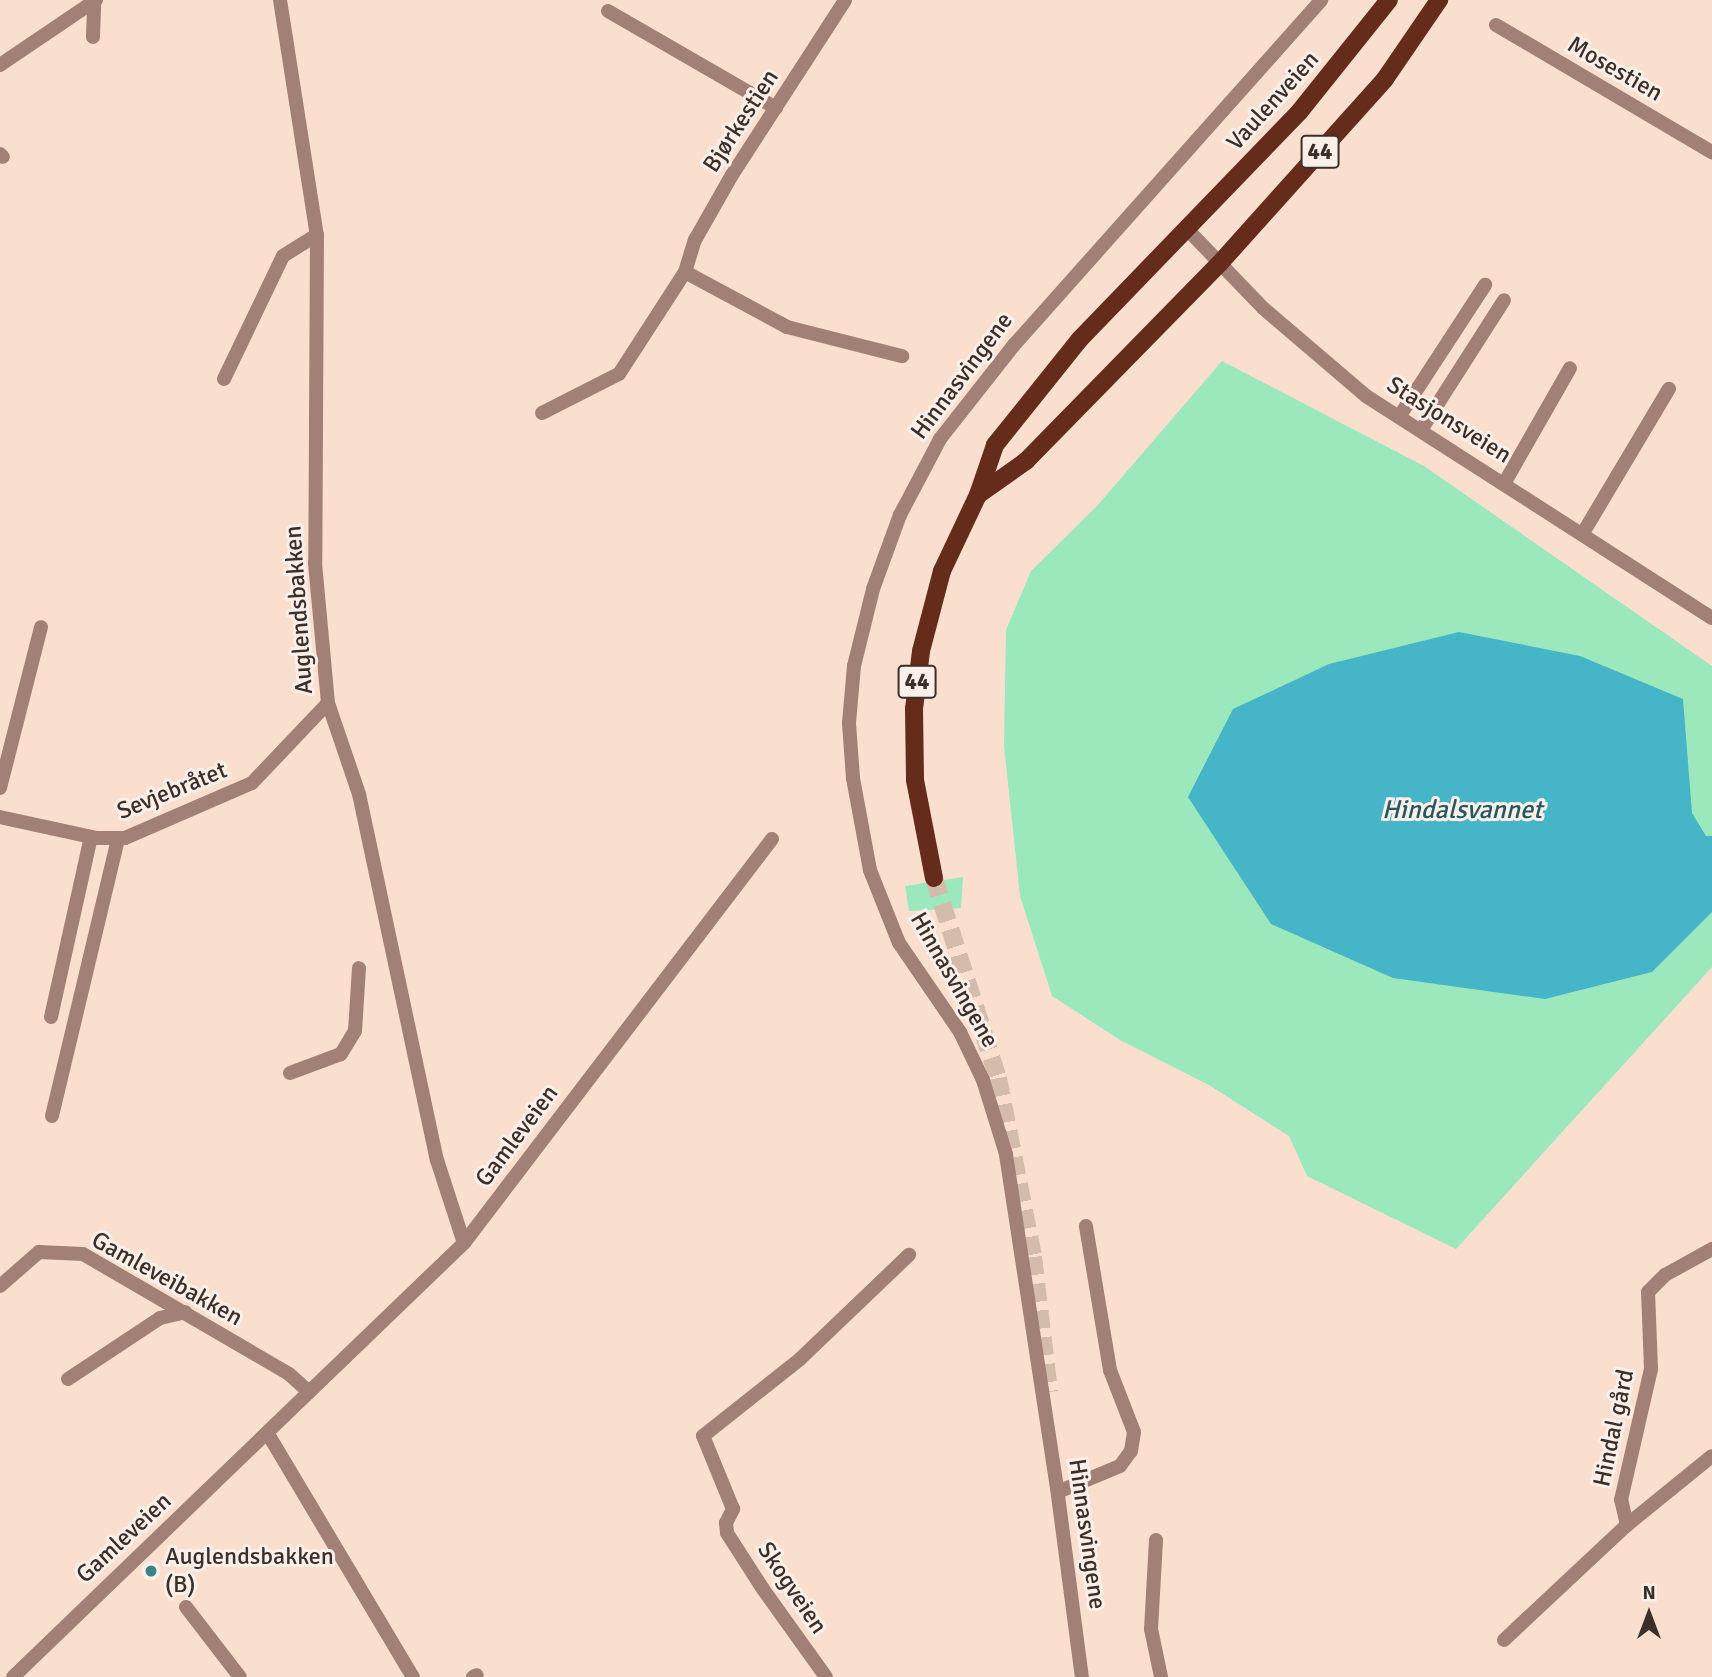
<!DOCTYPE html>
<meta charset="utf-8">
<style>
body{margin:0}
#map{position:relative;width:1712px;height:1677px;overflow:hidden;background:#fadfce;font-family:Signika,sans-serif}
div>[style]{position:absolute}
.green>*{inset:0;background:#9ce8bd}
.water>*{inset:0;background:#45b5c7}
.primary-tunnel>*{height:18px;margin-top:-9px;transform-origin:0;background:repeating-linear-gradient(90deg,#d4bcad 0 18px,transparent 0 27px)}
.service>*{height:14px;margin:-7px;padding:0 7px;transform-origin:7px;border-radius:7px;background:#a38075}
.minor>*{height:14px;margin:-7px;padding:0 7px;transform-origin:7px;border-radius:7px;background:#a38075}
.tertiary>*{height:14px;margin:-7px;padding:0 7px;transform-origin:7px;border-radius:7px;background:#a38075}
.primary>*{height:18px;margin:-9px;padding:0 9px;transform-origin:9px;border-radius:9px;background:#652c1b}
.dots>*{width:19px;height:19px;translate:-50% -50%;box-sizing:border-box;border:4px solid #fbf0e9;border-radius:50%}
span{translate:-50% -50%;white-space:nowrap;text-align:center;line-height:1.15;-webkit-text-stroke:6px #fbf0e9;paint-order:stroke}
.shield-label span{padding:2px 5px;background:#fbf0e9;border:2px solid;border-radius:5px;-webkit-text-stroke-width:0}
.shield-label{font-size:23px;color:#3a2f29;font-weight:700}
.street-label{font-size:24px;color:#3a2f29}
.poi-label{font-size:24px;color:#3a2f29}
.left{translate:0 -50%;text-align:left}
.water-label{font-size:26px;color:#28575f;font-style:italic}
.north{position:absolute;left:1614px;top:1579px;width:70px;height:70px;-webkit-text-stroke:5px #fbf0e9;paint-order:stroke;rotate:0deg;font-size:19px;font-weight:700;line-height:28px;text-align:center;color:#3a2f29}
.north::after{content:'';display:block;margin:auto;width:24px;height:32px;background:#3a2f29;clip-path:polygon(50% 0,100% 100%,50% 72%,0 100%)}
</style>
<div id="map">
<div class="green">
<div style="clip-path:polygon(1222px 361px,1424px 466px,1712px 666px,1712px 967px,1456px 1249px,1307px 1176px,1289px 1136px,1209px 1085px,1120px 1040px,1052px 996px,1020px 896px,1004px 746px,1006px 630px,1031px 571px,1097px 506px)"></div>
<div style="clip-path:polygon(963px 877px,961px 908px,909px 911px,905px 886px)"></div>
</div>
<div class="water">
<div style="clip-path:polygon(1459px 632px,1580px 656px,1683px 699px,1692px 813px,1706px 836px,1712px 836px,1712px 912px,1652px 972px,1545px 999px,1393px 978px,1271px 924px,1188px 797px,1233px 709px,1329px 664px)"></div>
</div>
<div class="primary-tunnel">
<div style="left:934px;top:878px;width:210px;rotate:72.3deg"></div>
<div style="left:998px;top:1078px;width:182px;rotate:78.9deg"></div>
<div style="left:1033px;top:1257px;width:136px;rotate:83.2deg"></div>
</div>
<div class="service">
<div style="left:608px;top:11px;width:194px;rotate:30deg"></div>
<div style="left:93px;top:37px;width:36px;rotate:-88deg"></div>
<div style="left:0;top:154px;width:4px;rotate:45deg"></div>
<div style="left:1399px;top:417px;width:158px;rotate:-56.9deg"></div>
<div style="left:1421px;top:430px;width:154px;rotate:-57.4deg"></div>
<div style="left:1505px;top:482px;width:131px;rotate:-60.3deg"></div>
<div style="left:1583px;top:533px;width:168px;rotate:-59.2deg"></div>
<div style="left:0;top:788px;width:166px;rotate:-75.7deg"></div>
<div style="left:51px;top:1017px;width:184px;rotate:-77.5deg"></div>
<div style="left:290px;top:1073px;width:54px;rotate:-20.4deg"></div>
<div style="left:341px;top:1054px;width:27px;rotate:-59deg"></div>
<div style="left:355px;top:1031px;width:63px;rotate:-86.4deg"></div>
<div style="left:52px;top:1116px;width:285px;rotate:-76.6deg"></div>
<div style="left:68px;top:1379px;width:110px;rotate:-33.5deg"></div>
<div style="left:160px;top:1318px;width:26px;rotate:-13deg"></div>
<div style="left:1060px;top:1491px;width:65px;rotate:-22.6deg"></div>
<div style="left:1120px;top:1466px;width:19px;rotate:-54deg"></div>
<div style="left:1131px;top:1451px;width:19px;rotate:-81deg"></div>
<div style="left:1134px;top:1432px;width:66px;rotate:-111.2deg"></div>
<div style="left:1110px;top:1370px;width:146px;rotate:-99.5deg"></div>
<div style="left:726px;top:1523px;width:16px;rotate:-63deg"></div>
<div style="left:733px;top:1509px;width:79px;rotate:-112.3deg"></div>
<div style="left:703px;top:1436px;width:124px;rotate:-38.4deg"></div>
<div style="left:800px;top:1359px;width:151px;rotate:-43.7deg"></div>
<div style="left:1156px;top:1540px;width:89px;rotate:93.2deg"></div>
<div style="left:1151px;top:1629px;width:49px;rotate:78.2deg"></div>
</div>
<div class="minor">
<div style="left:1496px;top:25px;width:251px;rotate:30.5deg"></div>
<div style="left:0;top:65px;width:116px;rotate:-34.1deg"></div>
<div style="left:1187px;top:229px;width:110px;rotate:46.1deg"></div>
<div style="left:1263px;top:308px;width:135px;rotate:40.5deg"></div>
<div style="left:1366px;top:396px;width:411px;rotate:32.7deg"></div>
<div style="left:685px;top:272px;width:116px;rotate:28.3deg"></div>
<div style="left:787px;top:327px;width:119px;rotate:14.2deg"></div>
<div style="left:224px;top:379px;width:136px;rotate:-64.4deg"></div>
<div style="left:283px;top:256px;width:40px;rotate:-32deg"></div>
<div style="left:542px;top:413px;width:86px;rotate:-26.9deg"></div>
<div style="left:619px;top:374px;width:121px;rotate:-57.1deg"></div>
<div style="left:685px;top:272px;width:34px;rotate:-73deg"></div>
<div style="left:695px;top:240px;width:75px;rotate:-60.4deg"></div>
<div style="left:732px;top:175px;width:208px;rotate:-57.1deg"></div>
<div style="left:0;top:817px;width:98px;rotate:12.3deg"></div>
<div style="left:96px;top:838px;width:29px"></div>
<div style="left:125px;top:838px;width:138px;rotate:-23.4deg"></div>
<div style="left:252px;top:783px;width:110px;rotate:-46.5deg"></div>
<div style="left:0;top:1286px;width:52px;rotate:-41.1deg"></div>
<div style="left:39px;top:1252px;width:44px;rotate:2.6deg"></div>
<div style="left:83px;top:1254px;width:238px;rotate:30.2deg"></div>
<div style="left:289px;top:1374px;width:27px;rotate:42deg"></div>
<div style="left:268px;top:1434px;width:283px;rotate:59.2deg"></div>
<div style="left:1057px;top:1488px;width:191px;rotate:82.5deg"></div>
<div style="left:726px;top:1523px;width:10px;rotate:84deg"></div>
<div style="left:727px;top:1533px;width:67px;rotate:57.3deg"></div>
<div style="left:763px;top:1589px;width:108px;rotate:54.4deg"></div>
<div style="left:1627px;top:1525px;width:26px;rotate:-103deg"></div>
<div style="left:1621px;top:1500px;width:134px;rotate:-77.1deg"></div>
<div style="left:1651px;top:1369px;width:77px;rotate:-92.2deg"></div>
<div style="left:1648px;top:1292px;width:24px;rotate:-45deg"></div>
<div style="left:1665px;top:1275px;width:54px;rotate:-29deg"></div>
<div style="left:186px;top:1607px;width:88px;rotate:52.4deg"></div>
<div style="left:1504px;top:1640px;width:168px;rotate:-43.1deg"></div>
<div style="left:1627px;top:1525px;width:109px;rotate:-39.1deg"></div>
<div style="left:473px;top:1677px;width:4px;rotate:-27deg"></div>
</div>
<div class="tertiary">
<div style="left:280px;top:0;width:238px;rotate:81.1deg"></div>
<div style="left:317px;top:235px;width:328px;rotate:90.3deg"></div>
<div style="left:315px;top:563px;width:141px;rotate:84.7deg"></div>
<div style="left:328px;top:703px;width:96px;rotate:71.2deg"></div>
<div style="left:359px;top:794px;width:374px;rotate:78deg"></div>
<div style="left:437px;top:1160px;width:87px;rotate:72deg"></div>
<div style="left:1057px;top:1488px;width:338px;rotate:-98.7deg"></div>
<div style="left:1006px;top:1154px;width:77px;rotate:-107.3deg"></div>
<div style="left:983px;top:1080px;width:53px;rotate:-115.6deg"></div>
<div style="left:960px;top:1032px;width:108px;rotate:-124.4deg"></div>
<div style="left:899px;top:943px;width:79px;rotate:-111.7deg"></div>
<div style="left:870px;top:870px;width:94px;rotate:-100.5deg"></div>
<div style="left:853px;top:778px;width:55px;rotate:-94.2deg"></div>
<div style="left:849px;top:723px;width:57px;rotate:-85deg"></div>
<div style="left:854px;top:666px;width:79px;rotate:-76.1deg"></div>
<div style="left:873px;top:589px;width:79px;rotate:-70deg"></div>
<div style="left:900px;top:515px;width:86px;rotate:-62.2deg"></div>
<div style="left:940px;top:439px;width:120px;rotate:-51.8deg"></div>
<div style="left:1014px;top:345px;width:462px;rotate:-48.3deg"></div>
<div style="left:13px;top:1677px;width:626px;rotate:-43.9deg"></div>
<div style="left:464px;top:1243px;width:508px;rotate:-52.68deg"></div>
</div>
<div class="primary">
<div style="left:978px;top:495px;width:59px;rotate:-35.3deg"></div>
<div style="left:1026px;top:461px;width:277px;rotate:-45.6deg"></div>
<div style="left:1220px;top:263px;width:247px;rotate:-48.1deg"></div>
<div style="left:1385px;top:79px;width:96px;rotate:-55.6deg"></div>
<div style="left:934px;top:878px;width:100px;rotate:-101deg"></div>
<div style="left:915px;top:780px;width:71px;rotate:-90.8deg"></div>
<div style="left:914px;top:709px;width:58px;rotate:-83.1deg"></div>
<div style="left:921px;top:651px;width:83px;rotate:-75.3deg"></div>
<div style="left:942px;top:571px;width:84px;rotate:-64.7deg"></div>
<div style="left:978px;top:495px;width:53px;rotate:-71.2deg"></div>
<div style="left:995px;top:445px;width:136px;rotate:-51.3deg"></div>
<div style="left:1080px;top:339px;width:317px;rotate:-46deg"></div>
<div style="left:1300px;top:111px;width:142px;rotate:-51.3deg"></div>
</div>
<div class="dots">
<div style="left:151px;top:1571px;background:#3b8387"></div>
</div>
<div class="shield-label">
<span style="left:1320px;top:152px">44</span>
<span style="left:917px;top:682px">44</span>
</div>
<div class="street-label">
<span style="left:1615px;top:69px;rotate:30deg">Mosestien</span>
<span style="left:1273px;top:101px;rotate:-48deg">Vaulenveien</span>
<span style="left:741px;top:121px;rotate:-57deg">Bjørkestien</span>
<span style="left:962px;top:376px;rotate:-53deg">Hinnasvingene</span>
<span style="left:1449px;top:420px;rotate:32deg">Stasjonsveien</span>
<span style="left:299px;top:610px;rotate:-94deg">Auglendsbakken</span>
<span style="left:172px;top:791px;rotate:-22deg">Sevjebråtet</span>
<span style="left:954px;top:980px;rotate:60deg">Hinnasvingene</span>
<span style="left:517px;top:1136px;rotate:-53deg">Gamleveien</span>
<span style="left:167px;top:1279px;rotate:29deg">Gamleveibakken</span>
<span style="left:1614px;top:1428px;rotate:-78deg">Hindal gård</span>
<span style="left:1087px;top:1534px;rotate:82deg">Hinnasvingene</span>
<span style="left:124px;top:1538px;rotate:-43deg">Gamleveien</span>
<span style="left:792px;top:1588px;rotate:56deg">Skogveien</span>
</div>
<div class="poi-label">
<span class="left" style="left:165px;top:1571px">Auglendsbakken<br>(B)</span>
</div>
<div class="water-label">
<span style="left:1462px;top:811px">Hindalsvannet</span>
</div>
<div class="north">N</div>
</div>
